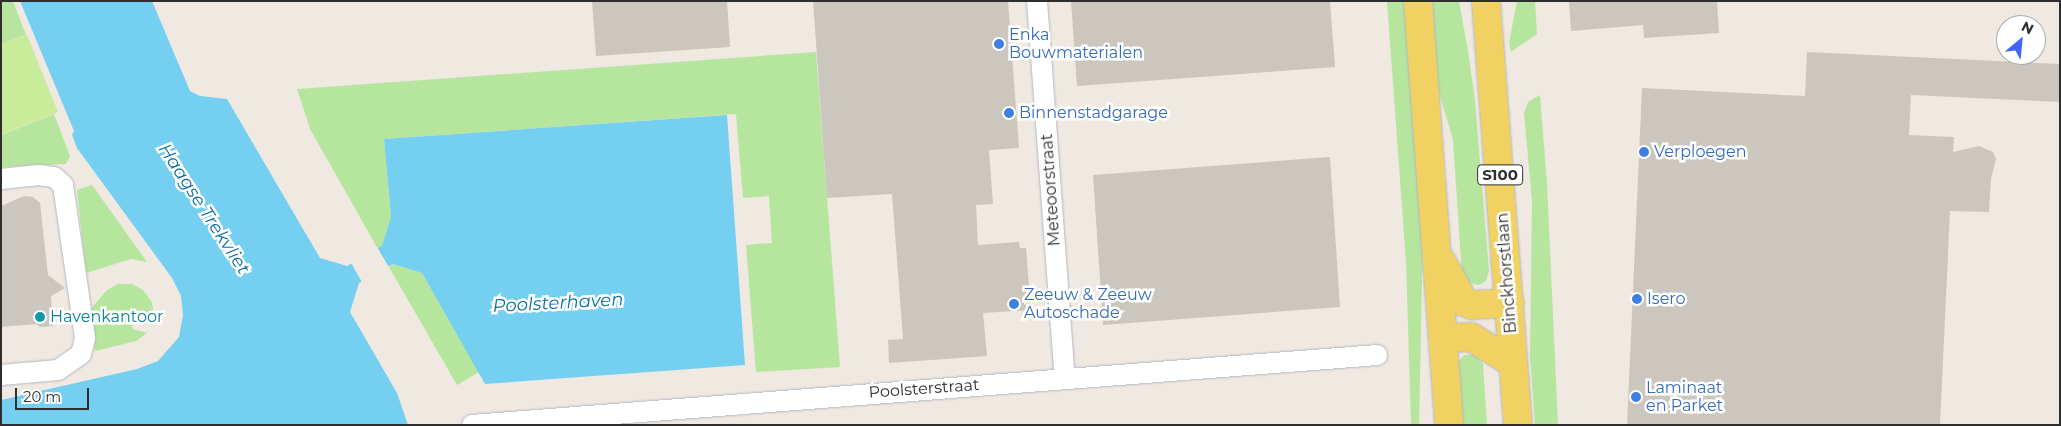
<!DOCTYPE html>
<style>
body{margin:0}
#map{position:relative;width:2061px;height:426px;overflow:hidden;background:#efe9e1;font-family:Montserrat,sans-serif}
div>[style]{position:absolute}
.green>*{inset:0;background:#b6e59e}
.pitch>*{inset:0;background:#c9ec9a}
.water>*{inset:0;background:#75cff0}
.pier>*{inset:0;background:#efe9e1}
.building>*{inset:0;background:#cbc7bf}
.roads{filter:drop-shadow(0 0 1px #b4b7c1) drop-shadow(0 0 1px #b4b7c1)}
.minor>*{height:20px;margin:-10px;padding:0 10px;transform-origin:10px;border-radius:10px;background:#fff}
.primary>*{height:28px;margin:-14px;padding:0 14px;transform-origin:14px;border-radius:14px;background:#f2d163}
.dots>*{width:14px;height:14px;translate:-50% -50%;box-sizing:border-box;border:2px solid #fff;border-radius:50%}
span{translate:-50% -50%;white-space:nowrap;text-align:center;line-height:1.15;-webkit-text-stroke:5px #fff;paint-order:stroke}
.shield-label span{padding:1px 4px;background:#fff;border:1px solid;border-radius:4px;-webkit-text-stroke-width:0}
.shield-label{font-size:15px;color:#2e2e2e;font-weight:700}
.shop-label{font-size:16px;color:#366cbe}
.left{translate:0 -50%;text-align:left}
.street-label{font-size:16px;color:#2e2e2e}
.culture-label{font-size:16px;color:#0d838f}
.water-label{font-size:18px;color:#0d6fa3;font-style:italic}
.frame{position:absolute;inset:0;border:2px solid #2e2e2e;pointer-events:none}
.north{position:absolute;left:1996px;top:15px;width:50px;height:50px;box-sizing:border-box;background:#fff;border:1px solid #ababab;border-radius:50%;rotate:28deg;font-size:14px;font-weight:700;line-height:20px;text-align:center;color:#2e2e2e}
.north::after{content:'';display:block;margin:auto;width:18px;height:22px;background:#4264fb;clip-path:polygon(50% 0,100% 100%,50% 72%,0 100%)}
.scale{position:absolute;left:15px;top:388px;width:74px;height:22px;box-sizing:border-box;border:2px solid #2e2e2e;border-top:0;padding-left:6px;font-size:15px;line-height:18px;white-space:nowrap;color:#2e2e2e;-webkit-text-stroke:4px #fff;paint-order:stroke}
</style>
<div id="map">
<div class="green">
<div style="clip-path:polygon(1px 1px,13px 1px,26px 35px,1px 44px)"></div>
<div style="clip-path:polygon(1387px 1px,1406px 1px,1423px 237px,1419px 425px,1411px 425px,1406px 262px)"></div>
<div style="clip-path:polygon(1430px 1px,1459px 1px,1468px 51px,1475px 100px,1489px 271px,1486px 281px,1479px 285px,1466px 282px,1462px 276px,1453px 140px,1437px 86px)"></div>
<div style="clip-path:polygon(1517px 1px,1535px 1px,1537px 34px,1511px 52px,1509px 43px)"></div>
<div style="clip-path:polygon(816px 52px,840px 367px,756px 372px,746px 245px,772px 243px,769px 196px,743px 198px,736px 114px,384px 139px,391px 217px,382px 246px,378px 249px,310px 129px,297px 89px)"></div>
<div style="clip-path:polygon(1540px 95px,1547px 183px,1558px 425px,1535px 425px,1530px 356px,1532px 201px,1524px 113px,1528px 102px)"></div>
<div style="clip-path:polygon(54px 114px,70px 156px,66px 164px,1px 167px,1px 135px)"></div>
<div style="clip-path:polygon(92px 185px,147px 262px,131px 259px,86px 273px,77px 190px)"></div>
<div style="clip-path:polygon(393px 264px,422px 273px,479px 372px,457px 385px,389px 267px)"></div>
<div style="clip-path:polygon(118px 284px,132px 284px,143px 290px,152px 302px,154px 317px,151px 322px,146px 312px,138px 311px,130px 322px,133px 329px,147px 333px,136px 341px,95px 351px,91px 309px,107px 290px)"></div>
<div style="clip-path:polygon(1464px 355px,1475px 355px,1483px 364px,1487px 425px,1461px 425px,1457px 364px)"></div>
</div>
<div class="pitch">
<div style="clip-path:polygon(27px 35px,58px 112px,2px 134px,1px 44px)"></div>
</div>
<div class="water">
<div style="clip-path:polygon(20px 1px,152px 1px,190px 91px,200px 96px,227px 99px,320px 258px,347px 266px,382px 246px,391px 217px,384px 139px,727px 115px,745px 365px,485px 384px,422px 273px,393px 264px,359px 283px,350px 312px,397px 393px,408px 425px,1px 425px,1px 400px,137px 369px,158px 361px,179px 337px,183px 315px,181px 296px,172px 278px,77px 148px,72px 135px,74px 131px)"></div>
</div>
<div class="pier">
<div style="clip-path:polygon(377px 247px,390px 269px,363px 284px,350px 261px)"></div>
</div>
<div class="building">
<div style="clip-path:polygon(592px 1px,727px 1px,730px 47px,596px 56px)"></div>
<div style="clip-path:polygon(813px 1px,1008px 1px,1019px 148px,989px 150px,993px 204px,976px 205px,978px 245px,1019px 242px,1020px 248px,1026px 248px,1031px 310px,983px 313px,987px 356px,889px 363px,888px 340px,903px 339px,892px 194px,827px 198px)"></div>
<div style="clip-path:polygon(1071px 1px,1330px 1px,1335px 67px,1077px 86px)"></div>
<div style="clip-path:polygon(1569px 1px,1717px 1px,1719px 33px,1644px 38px,1643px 25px,1571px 31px)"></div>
<div style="clip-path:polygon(1807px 52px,2060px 64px,2060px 102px,1911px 95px,1909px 135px,1954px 137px,1953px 152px,1979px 146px,1993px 152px,1996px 159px,1991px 179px,1989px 212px,1950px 211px,1940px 425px,1627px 425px,1642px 88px,1805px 96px)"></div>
<div style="clip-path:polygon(1330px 157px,1340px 307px,1103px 325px,1093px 175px)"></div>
<div style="clip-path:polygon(24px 196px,33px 197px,40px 203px,48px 275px,65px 288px,51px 296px,53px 326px,40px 327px,36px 324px,1px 327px,1px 206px)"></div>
</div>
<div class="roads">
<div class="minor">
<div style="left:1037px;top:1px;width:378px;rotate:85.8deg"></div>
<div style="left:1px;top:179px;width:38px;rotate:-6deg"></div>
<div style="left:39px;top:175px;width:15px;rotate:8deg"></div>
<div style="left:54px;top:177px;width:12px;rotate:42deg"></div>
<div style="left:63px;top:185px;width:155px;rotate:81.8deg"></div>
<div style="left:85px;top:338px;width:16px;rotate:104deg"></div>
<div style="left:81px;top:354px;width:28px;rotate:145deg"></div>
<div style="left:58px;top:370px;width:57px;rotate:175deg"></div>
<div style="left:472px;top:425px;width:908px;rotate:-4.42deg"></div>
</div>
<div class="primary">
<div style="left:1418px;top:1px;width:425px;rotate:85.8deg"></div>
<div style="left:1486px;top:1px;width:425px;rotate:85.7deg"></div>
<div style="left:1442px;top:262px;width:46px;rotate:61.2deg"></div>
<div style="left:1464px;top:302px;width:9px;rotate:21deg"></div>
<div style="left:1472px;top:305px;width:38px;rotate:-3deg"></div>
<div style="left:1443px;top:338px;width:28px;rotate:-2deg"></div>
<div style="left:1471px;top:337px;width:49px;rotate:31.8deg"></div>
</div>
</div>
<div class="dots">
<div style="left:999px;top:44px;background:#3f7fe0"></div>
<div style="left:1009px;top:113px;background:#3f7fe0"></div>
<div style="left:1644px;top:152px;background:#3f7fe0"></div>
<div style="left:1637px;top:299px;background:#3f7fe0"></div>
<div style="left:1014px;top:304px;background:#3f7fe0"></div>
<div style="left:40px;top:317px;background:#0f9aa8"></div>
<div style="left:1636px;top:397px;background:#3f7fe0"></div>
</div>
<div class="shield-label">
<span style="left:1500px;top:175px">S100</span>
</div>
<div class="shop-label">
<span class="left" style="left:1009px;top:44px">Enka<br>Bouwmaterialen</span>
<span class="left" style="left:1019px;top:113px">Binnenstadgarage</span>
<span class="left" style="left:1654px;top:152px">Verploegen</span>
<span class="left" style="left:1024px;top:304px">Zeeuw &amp; Zeeuw<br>Autoschade</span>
<span class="left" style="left:1647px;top:299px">Isero</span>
<span class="left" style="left:1646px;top:397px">Laminaat<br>en Parket</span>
</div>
<div class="street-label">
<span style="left:1051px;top:190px;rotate:-94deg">Meteoorstraat</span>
<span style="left:1507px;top:273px;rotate:-94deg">Binckhorstlaan</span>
<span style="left:924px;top:389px;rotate:-4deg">Poolsterstraat</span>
</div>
<div class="culture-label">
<span class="left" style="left:50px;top:317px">Havenkantoor</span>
</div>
<div class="water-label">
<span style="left:204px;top:209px;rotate:57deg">Haagse Trekvliet</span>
<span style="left:558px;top:303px;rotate:-3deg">Poolsterhaven</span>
</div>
<div class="frame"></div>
<div class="north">N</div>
<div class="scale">20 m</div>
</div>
